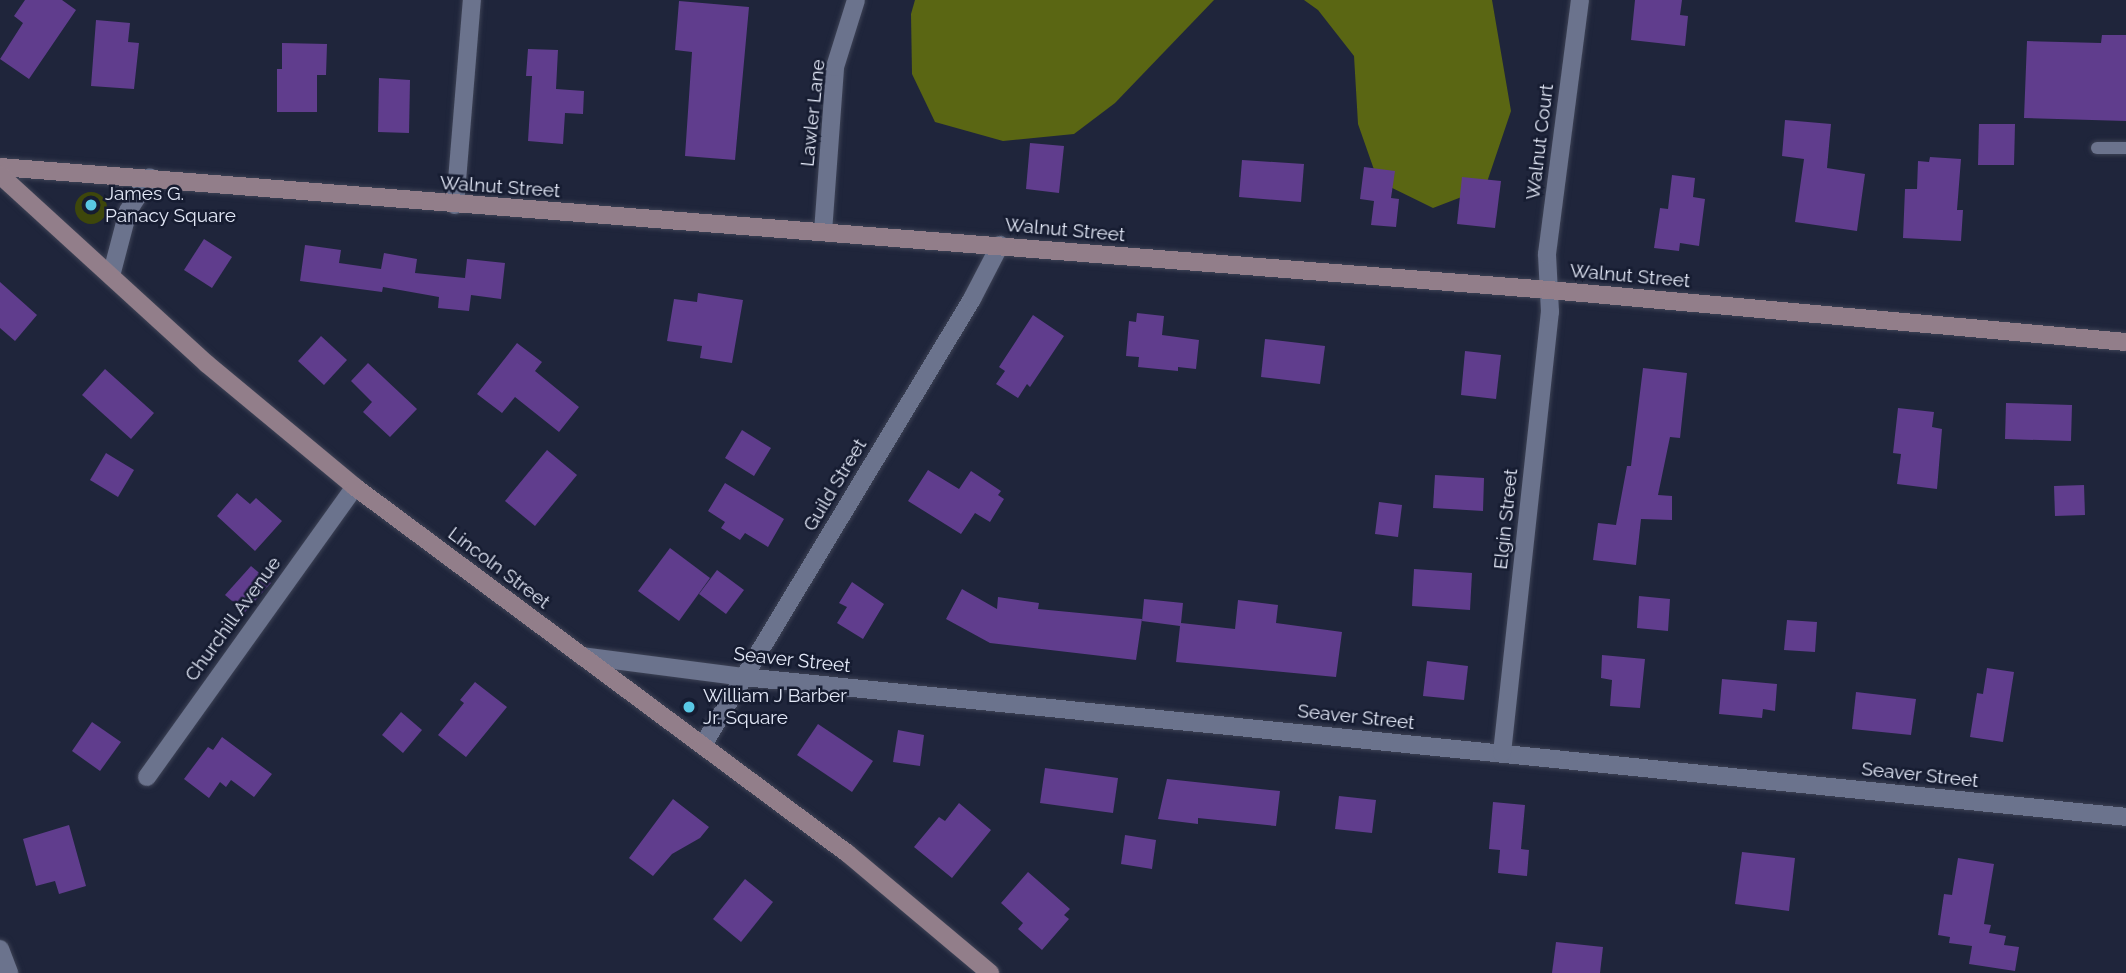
<!DOCTYPE html>
<style>
body{margin:0}
#map{position:relative;width:2126px;height:973px;overflow:hidden;background:#1f253b;font-family:Raleway,sans-serif}
div>[style]{position:absolute}
.green>*{inset:0;background:#3e470b}
.round{border-radius:50%}
.forest>*{inset:0;background:#5a6613}
.building>*{inset:0;background:#603d8d}
.roads{filter:drop-shadow(0 0 2px #3d4255) drop-shadow(0 0 2px #3d4255)}
.lane>*{height:12px;margin:-6px;padding:0 6px;transform-origin:6px;border-radius:6px;background:#6b738d}
.street>*{height:18px;margin:-9px;padding:0 9px;transform-origin:9px;border-radius:9px;background:#6b738d}
.secondary>*{height:18px;margin:-9px;padding:0 9px;transform-origin:9px;border-radius:9px;background:#927e8a}
.dots>*{width:19px;height:19px;translate:-50% -50%;box-sizing:border-box;border:4px solid #161c31;border-radius:50%}
span{translate:-50% -50%;white-space:nowrap;text-align:center;line-height:1.15;-webkit-text-stroke:5px #161c31;paint-order:stroke}
.street-label{font-size:19px;color:#e3e8f7}
.poi-label{font-size:19px;color:#e3e8f7}
.left{translate:0 -50%;text-align:left}
</style>
<div id="map">
<div class="green">
<div class="round" style="left:75px;top:192px;width:32px;height:32px"></div>
</div>
<div class="forest">
<div style="clip-path:polygon(915px 0,1214px 0,1115px 103px,1074px 134px,1003px 141px,935px 122px,912px 74px,911px 14px)"></div>
<div style="clip-path:polygon(1304px 0,1492px 0,1511px 111px,1485px 188px,1433px 208px,1378px 181px,1358px 124px,1354px 56px,1318px 10px)"></div>
</div>
<div class="building">
<div style="clip-path:polygon(25px 0,62px 0,76px 10px,29px 79px,0 59px,23px 23px,14px 16px)"></div>
<div style="clip-path:polygon(1635px 0,1682px 0,1680px 15px,1688px 16px,1685px 46px,1631px 40px)"></div>
<div style="clip-path:polygon(679px 1px,749px 7px,735px 160px,685px 156px,692px 52px,675px 50px)"></div>
<div style="clip-path:polygon(96px 20px,130px 23px,128px 42px,139px 43px,134px 89px,91px 86px)"></div>
<div style="clip-path:polygon(2102px 35px,2126px 35px,2126px 121px,2024px 118px,2027px 41px,2101px 43px)"></div>
<div style="clip-path:polygon(282px 43px,327px 44px,326px 75px,317px 75px,317px 112px,277px 112px,277px 69px,282px 69px)"></div>
<div style="clip-path:polygon(528px 49px,558px 50px,556px 89px,584px 91px,583px 114px,565px 113px,563px 144px,528px 141px,532px 76px,526px 76px)"></div>
<div style="clip-path:polygon(379px 78px,410px 80px,409px 133px,378px 132px)"></div>
<div style="clip-path:polygon(1785px 120px,1831px 124px,1827px 168px,1865px 174px,1857px 231px,1795px 222px,1804px 159px,1782px 156px)"></div>
<div style="clip-path:polygon(1979px 124px,2015px 124px,2014px 165px,1978px 165px)"></div>
<div style="clip-path:polygon(1030px 143px,1064px 146px,1059px 193px,1026px 189px)"></div>
<div style="clip-path:polygon(1930px 157px,1961px 159px,1957px 210px,1963px 210px,1961px 241px,1903px 238px,1905px 189px,1917px 189px,1918px 161px,1929px 162px)"></div>
<div style="clip-path:polygon(1242px 160px,1304px 164px,1301px 202px,1239px 197px)"></div>
<div style="clip-path:polygon(1364px 167px,1395px 171px,1391px 198px,1399px 199px,1396px 227px,1371px 225px,1374px 201px,1360px 199px)"></div>
<div style="clip-path:polygon(1672px 175px,1695px 178px,1693px 197px,1705px 199px,1699px 246px,1680px 243px,1679px 251px,1654px 248px,1660px 208px,1668px 209px)"></div>
<div style="clip-path:polygon(1462px 177px,1501px 181px,1495px 228px,1457px 224px)"></div>
<div style="clip-path:polygon(204px 239px,232px 257px,212px 288px,184px 270px)"></div>
<div style="clip-path:polygon(305px 245px,341px 250px,339px 263px,381px 269px,384px 253px,417px 259px,415px 273px,465px 278px,467px 259px,505px 263px,501px 299px,471px 295px,469px 311px,438px 308px,439px 297px,383px 287px,382px 292px,300px 281px)"></div>
<div style="clip-path:polygon(0 282px,37px 315px,15px 341px,0 328px)"></div>
<div style="clip-path:polygon(698px 293px,743px 300px,732px 363px,700px 358px,702px 346px,667px 341px,674px 299px,697px 302px)"></div>
<div style="clip-path:polygon(1137px 313px,1164px 316px,1162px 335px,1199px 340px,1196px 369px,1178px 367px,1178px 371px,1138px 367px,1139px 357px,1126px 356px,1129px 321px,1136px 322px)"></div>
<div style="clip-path:polygon(1033px 315px,1064px 336px,1030px 387px,1027px 384px,1018px 398px,996px 384px,1005px 371px,999px 367px)"></div>
<div style="clip-path:polygon(321px 336px,347px 360px,324px 385px,298px 361px)"></div>
<div style="clip-path:polygon(1265px 339px,1325px 346px,1320px 384px,1261px 377px)"></div>
<div style="clip-path:polygon(517px 343px,542px 362px,535px 371px,579px 407px,559px 432px,515px 397px,502px 413px,477px 394px)"></div>
<div style="clip-path:polygon(1465px 351px,1501px 355px,1496px 399px,1461px 395px)"></div>
<div style="clip-path:polygon(368px 363px,417px 409px,390px 437px,363px 412px,372px 402px,351px 381px)"></div>
<div style="clip-path:polygon(1643px 368px,1687px 373px,1680px 438px,1670px 437px,1658px 495px,1672px 496px,1672px 520px,1641px 519px,1636px 565px,1593px 560px,1598px 523px,1616px 525px,1627px 466px,1631px 466px)"></div>
<div style="clip-path:polygon(105px 369px,154px 413px,131px 439px,82px 395px)"></div>
<div style="clip-path:polygon(2006px 403px,2072px 405px,2071px 441px,2005px 439px)"></div>
<div style="clip-path:polygon(1898px 408px,1934px 412px,1932px 427px,1942px 429px,1937px 489px,1897px 484px,1901px 454px,1893px 453px)"></div>
<div style="clip-path:polygon(742px 430px,771px 448px,754px 476px,725px 458px)"></div>
<div style="clip-path:polygon(547px 450px,577px 475px,535px 526px,505px 501px)"></div>
<div style="clip-path:polygon(106px 453px,134px 470px,118px 497px,90px 480px)"></div>
<div style="clip-path:polygon(928px 470px,959px 489px,971px 471px,1001px 491px,998px 495px,1004px 499px,990px 522px,975px 513px,961px 534px,908px 501px)"></div>
<div style="clip-path:polygon(1435px 475px,1484px 478px,1483px 511px,1433px 508px)"></div>
<div style="clip-path:polygon(725px 483px,784px 519px,768px 547px,745px 533px,740px 540px,721px 528px,725px 522px,708px 511px)"></div>
<div style="clip-path:polygon(2084px 485px,2085px 515px,2055px 516px,2054px 486px)"></div>
<div style="clip-path:polygon(237px 493px,250px 504px,256px 498px,282px 521px,255px 551px,217px 516px)"></div>
<div style="clip-path:polygon(1379px 502px,1402px 505px,1398px 537px,1375px 534px)"></div>
<div style="clip-path:polygon(670px 548px,710px 578px,679px 621px,638px 591px)"></div>
<div style="clip-path:polygon(251px 566px,271px 583px,245px 612px,225px 595px)"></div>
<div style="clip-path:polygon(1414px 569px,1472px 573px,1470px 610px,1412px 606px)"></div>
<div style="clip-path:polygon(717px 570px,744px 590px,726px 614px,699px 594px)"></div>
<div style="clip-path:polygon(852px 582px,884px 604px,863px 639px,837px 623px,847px 607px,839px 603px)"></div>
<div style="clip-path:polygon(962px 589px,997px 609px,998px 597px,1039px 603px,1038px 609px,1142px 619px,1136px 660px,990px 643px,946px 619px)"></div>
<div style="clip-path:polygon(1639px 596px,1670px 599px,1668px 631px,1637px 628px)"></div>
<div style="clip-path:polygon(1144px 599px,1183px 603px,1181px 623px,1235px 629px,1238px 600px,1278px 605px,1276px 623px,1342px 632px,1336px 677px,1176px 662px,1180px 626px,1142px 621px)"></div>
<div style="clip-path:polygon(1787px 620px,1817px 622px,1815px 652px,1784px 650px)"></div>
<div style="clip-path:polygon(1602px 655px,1645px 659px,1640px 708px,1610px 706px,1612px 680px,1601px 678px)"></div>
<div style="clip-path:polygon(1427px 661px,1468px 666px,1464px 700px,1423px 696px)"></div>
<div style="clip-path:polygon(1987px 668px,2014px 672px,2003px 742px,1970px 737px,1977px 693px,1983px 694px)"></div>
<div style="clip-path:polygon(1722px 679px,1777px 684px,1775px 711px,1763px 709px,1762px 718px,1719px 714px)"></div>
<div style="clip-path:polygon(475px 682px,507px 707px,466px 757px,438px 735px,464px 703px,460px 700px)"></div>
<div style="clip-path:polygon(1856px 692px,1916px 699px,1911px 735px,1852px 729px)"></div>
<div style="clip-path:polygon(401px 712px,422px 730px,403px 753px,382px 735px)"></div>
<div style="clip-path:polygon(92px 722px,121px 742px,100px 771px,72px 751px)"></div>
<div style="clip-path:polygon(818px 724px,873px 761px,852px 792px,797px 755px)"></div>
<div style="clip-path:polygon(898px 730px,924px 735px,920px 766px,893px 762px)"></div>
<div style="clip-path:polygon(222px 737px,272px 774px,254px 797px,231px 780px,226px 787px,220px 782px,209px 798px,184px 779px,208px 747px,213px 750px)"></div>
<div style="clip-path:polygon(1045px 768px,1118px 778px,1113px 813px,1040px 803px)"></div>
<div style="clip-path:polygon(1167px 779px,1280px 791px,1276px 826px,1198px 818px,1198px 824px,1158px 819px)"></div>
<div style="clip-path:polygon(1339px 796px,1376px 800px,1372px 833px,1335px 829px)"></div>
<div style="clip-path:polygon(673px 799px,709px 827px,700px 838px,672px 854px,653px 876px,629px 858px)"></div>
<div style="clip-path:polygon(1493px 802px,1525px 805px,1521px 849px,1529px 850px,1527px 876px,1498px 873px,1500px 850px,1489px 849px)"></div>
<div style="clip-path:polygon(959px 803px,991px 830px,952px 878px,914px 847px,939px 817px,945px 821px)"></div>
<div style="clip-path:polygon(69px 825px,86px 886px,59px 894px,55px 881px,36px 886px,23px 839px)"></div>
<div style="clip-path:polygon(1125px 835px,1156px 840px,1152px 869px,1121px 864px)"></div>
<div style="clip-path:polygon(1742px 852px,1795px 858px,1789px 911px,1735px 904px)"></div>
<div style="clip-path:polygon(1958px 858px,1994px 864px,1984px 924px,1991px 925px,1989px 933px,2006px 936px,2004px 945px,2019px 947px,2015px 971px,1969px 964px,1972px 946px,1949px 943px,1950px 937px,1938px 935px,1944px 894px,1952px 895px)"></div>
<div style="clip-path:polygon(1028px 872px,1070px 909px,1064px 915px,1069px 919px,1042px 950px,1018px 929px,1023px 923px,1001px 903px)"></div>
<div style="clip-path:polygon(745px 879px,773px 902px,741px 942px,713px 919px)"></div>
<div style="clip-path:polygon(1556px 942px,1603px 947px,1600px 973px,1552px 973px)"></div>
</div>
<div class="roads">
<div class="lane">
<div style="left:2097px;top:148px;width:29px"></div>
</div>
<div class="street">
<div style="left:455px;top:205px;width:206px;rotate:-85.3deg"></div>
<div style="left:823px;top:232px;width:165px;rotate:-85.8deg"></div>
<div style="left:835px;top:67px;width:70px;rotate:-72.6deg"></div>
<div style="left:111px;top:276px;width:67px;rotate:-75.3deg"></div>
<div style="left:128px;top:211px;width:40px;rotate:-57.1deg"></div>
<div style="left:582px;top:656px;width:163px;rotate:7.4deg"></div>
<div style="left:744px;top:677px;width:1389px;rotate:5.78deg"></div>
<div style="left:703px;top:745px;width:521px;rotate:-58.9deg"></div>
<div style="left:972px;top:299px;width:61px;rotate:-62.6deg"></div>
<div style="left:1502px;top:753px;width:444px;rotate:-83.8deg"></div>
<div style="left:1550px;top:312px;width:58px;rotate:-93deg"></div>
<div style="left:1547px;top:254px;width:256px;rotate:-82.6deg"></div>
<div style="left:147px;top:777px;width:357px;rotate:-54.4deg"></div>
<div style="left:0;top:949px;width:26px;rotate:69deg"></div>
</div>
<div class="secondary">
<div style="left:0;top:167px;width:1554px;rotate:4.54deg"></div>
<div style="left:1549px;top:290px;width:579px;rotate:5.15deg"></div>
<div style="left:0;top:175px;width:280px;rotate:42.4deg"></div>
<div style="left:207px;top:364px;width:192px;rotate:39.7deg"></div>
<div style="left:355px;top:487px;width:613px;rotate:36.65deg"></div>
<div style="left:847px;top:853px;width:187px;rotate:40deg"></div>
</div>
</div>
<div class="dots">
<div style="left:91px;top:205px;background:#59c8e5"></div>
<div style="left:689px;top:707px;background:#59c8e5"></div>
</div>
<div class="street-label">
<span style="left:813px;top:113px;rotate:-84deg">Lawler Lane</span>
<span style="left:1540px;top:142px;rotate:-83deg">Walnut Court</span>
<span style="left:500px;top:187px;rotate:4deg">Walnut Street</span>
<span style="left:1065px;top:230px;rotate:5deg">Walnut Street</span>
<span style="left:1630px;top:276px;rotate:5deg">Walnut Street</span>
<span style="left:835px;top:485px;rotate:-59deg">Guild Street</span>
<span style="left:1506px;top:519px;rotate:-84deg">Elgin Street</span>
<span style="left:499px;top:568px;rotate:37deg">Lincoln Street</span>
<span style="left:233px;top:619px;rotate:-54deg">Churchill Avenue</span>
<span style="left:792px;top:660px;rotate:6deg">Seaver Street</span>
<span style="left:1356px;top:717px;rotate:6deg">Seaver Street</span>
<span style="left:1920px;top:775px;rotate:6deg">Seaver Street</span>
</div>
<div class="poi-label">
<span class="left" style="left:105px;top:205px">James G.<br>Panacy Square</span>
<span class="left" style="left:703px;top:707px">William J Barber<br>Jr. Square</span>
</div>
</div>
